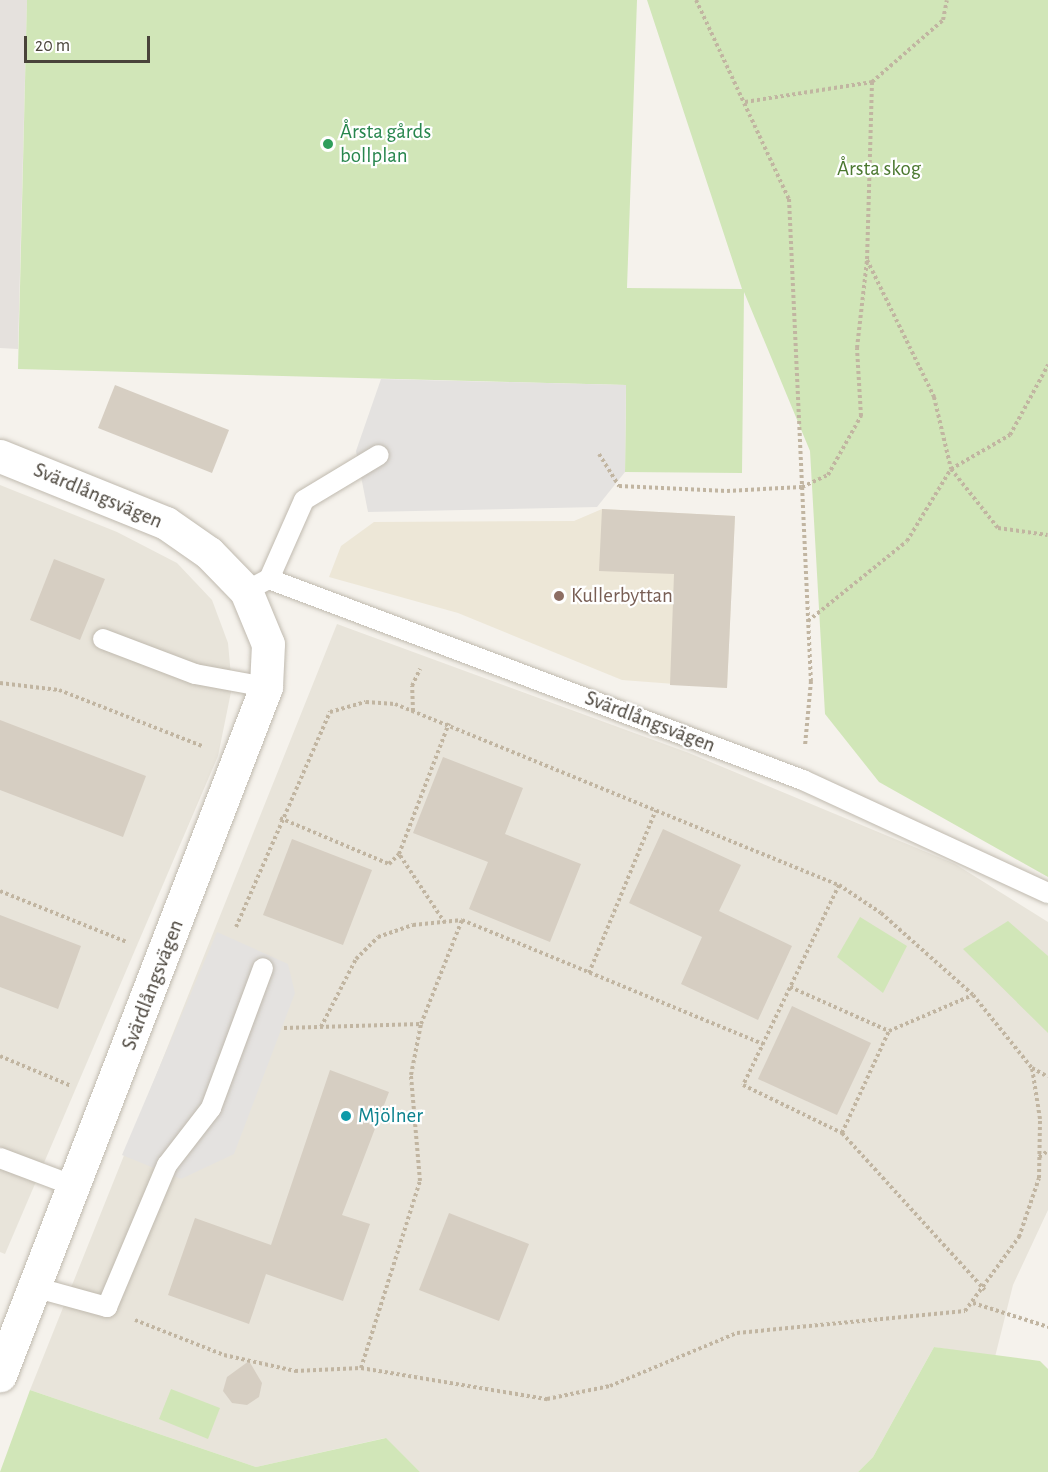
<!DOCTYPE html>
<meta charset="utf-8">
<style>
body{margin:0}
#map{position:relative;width:1048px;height:1472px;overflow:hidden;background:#f5f2ec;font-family:"Alegreya Sans",sans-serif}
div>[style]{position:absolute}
.residential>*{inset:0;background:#e8e4da}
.industrial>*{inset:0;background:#e5e1dd}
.education>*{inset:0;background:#ede7d7}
.green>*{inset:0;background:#d1e6b8}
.parking>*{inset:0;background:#e4e2e0}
.building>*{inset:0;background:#d6cec2}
.path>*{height:4px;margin-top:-2px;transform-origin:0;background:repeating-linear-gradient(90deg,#c1b5a1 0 3px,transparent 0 6px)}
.roads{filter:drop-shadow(0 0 2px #c0baaf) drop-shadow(0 0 2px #c0baaf)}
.lane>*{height:20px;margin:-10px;padding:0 10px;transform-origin:10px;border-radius:10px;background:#fff}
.street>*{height:33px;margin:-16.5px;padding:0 16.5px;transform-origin:16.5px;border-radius:16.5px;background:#fff}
.dots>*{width:16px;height:16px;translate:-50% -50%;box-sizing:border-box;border:3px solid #fff;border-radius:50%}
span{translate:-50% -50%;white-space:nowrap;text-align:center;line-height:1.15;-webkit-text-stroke:4.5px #fff;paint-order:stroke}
.leisure-label{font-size:21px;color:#27864d}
.left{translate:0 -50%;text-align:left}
.park-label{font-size:21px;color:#4b7830}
.street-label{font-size:21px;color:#49433a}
.education-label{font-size:21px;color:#785e54}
.culture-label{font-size:21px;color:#0d838f}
.scale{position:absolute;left:24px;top:36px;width:126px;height:27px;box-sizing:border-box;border:3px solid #49433a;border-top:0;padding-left:8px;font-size:18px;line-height:21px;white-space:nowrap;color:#49433a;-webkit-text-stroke:4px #fff;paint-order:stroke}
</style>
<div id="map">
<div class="residential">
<div style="clip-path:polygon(0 485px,117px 532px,177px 563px,212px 600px,228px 643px,232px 687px,218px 756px,5px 1254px,0 1252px)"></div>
<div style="clip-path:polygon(337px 624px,689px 753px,955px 864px,1048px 922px,1048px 1210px,1013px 1285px,995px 1357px,934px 1347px,873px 1457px,858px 1472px,420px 1472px,385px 1438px,256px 1467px,30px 1390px)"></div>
</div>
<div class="industrial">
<div style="clip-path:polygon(0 0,27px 0,18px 349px,0 348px)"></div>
</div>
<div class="education">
<div style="clip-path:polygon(602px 509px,735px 516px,727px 688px,622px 680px,458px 613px,329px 577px,341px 546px,374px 522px,574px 521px)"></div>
</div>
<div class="green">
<div style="clip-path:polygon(27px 0,637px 0,627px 288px,742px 289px,647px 0,1048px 0,1048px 877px,879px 782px,825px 714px,810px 451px,744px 292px,742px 473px,625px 472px,626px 385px,18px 369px)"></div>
<div style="clip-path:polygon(860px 917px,907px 946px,883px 993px,837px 957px)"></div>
<div style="clip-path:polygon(1008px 921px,1048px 956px,1048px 1033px,963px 949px)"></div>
<div style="clip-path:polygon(934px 1347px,1040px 1361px,1048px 1369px,1048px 1472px,858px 1472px,873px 1457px)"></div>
<div style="clip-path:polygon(171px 1389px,220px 1408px,208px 1439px,159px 1419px)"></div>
<div style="clip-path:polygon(30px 1390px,256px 1467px,386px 1438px,420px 1472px,0 1472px)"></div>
</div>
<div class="parking">
<div style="clip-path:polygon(381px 379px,626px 385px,625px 472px,597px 507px,368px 512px,356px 451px)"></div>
<div style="clip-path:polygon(217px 932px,288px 964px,295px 993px,234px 1154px,181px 1179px,122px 1155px)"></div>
</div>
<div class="building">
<div style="clip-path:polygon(115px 385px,229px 430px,212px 473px,98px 428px)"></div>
<div style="clip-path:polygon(602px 509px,735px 516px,727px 688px,670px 685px,674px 574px,599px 571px)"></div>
<div style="clip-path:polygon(54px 559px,105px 579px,80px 640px,30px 620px)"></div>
<div style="clip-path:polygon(0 720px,146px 776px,123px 837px,0 790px)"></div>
<div style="clip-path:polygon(443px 757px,523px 788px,505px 834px,581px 864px,550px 942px,469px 909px,488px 862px,413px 833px)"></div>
<div style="clip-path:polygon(663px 829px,741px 865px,719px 911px,792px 946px,758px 1020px,681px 984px,702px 937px,629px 903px)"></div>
<div style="clip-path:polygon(292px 839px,372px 870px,343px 945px,263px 915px)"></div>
<div style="clip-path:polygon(0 915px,81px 946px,58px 1009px,0 987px)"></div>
<div style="clip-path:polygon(792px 1006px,871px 1043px,837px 1115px,758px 1079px)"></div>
<div style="clip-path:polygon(330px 1070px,389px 1092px,342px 1215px,370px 1224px,343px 1301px,266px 1274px,249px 1324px,168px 1295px,195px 1218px,271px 1245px)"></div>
<div style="clip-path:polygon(449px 1213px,529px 1244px,499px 1321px,419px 1290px)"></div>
<div style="clip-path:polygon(249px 1361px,262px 1383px,259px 1397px,247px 1405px,232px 1403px,223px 1391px,227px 1377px)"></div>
</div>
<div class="path">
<div style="left:696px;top:0;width:220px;rotate:65deg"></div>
<div style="left:789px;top:199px;width:483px;rotate:87.4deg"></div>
<div style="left:811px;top:681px;width:65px;rotate:95.3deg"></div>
<div style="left:872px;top:82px;width:178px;rotate:91.6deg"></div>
<div style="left:867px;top:260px;width:153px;rotate:63.9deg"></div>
<div style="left:934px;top:397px;width:74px;rotate:76.7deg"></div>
<div style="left:951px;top:469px;width:68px;rotate:-30deg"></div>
<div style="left:1010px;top:435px;width:80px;rotate:-61.5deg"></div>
<div style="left:745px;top:102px;width:129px;rotate:-8.9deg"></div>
<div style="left:872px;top:82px;width:94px;rotate:-41.1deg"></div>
<div style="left:943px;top:20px;width:20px;rotate:-79deg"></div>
<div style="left:599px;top:454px;width:38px;rotate:58deg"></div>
<div style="left:619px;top:486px;width:108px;rotate:2.7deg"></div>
<div style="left:727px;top:491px;width:75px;rotate:-3.1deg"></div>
<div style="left:802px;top:487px;width:29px;rotate:-25deg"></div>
<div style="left:828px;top:475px;width:68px;rotate:-60.8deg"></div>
<div style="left:861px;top:416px;width:68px;rotate:-93.4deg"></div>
<div style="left:857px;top:348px;width:89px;rotate:-83.5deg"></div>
<div style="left:808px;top:621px;width:127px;rotate:-38.9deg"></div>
<div style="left:907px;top:541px;width:84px;rotate:-58.6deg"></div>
<div style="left:951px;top:469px;width:75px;rotate:51.5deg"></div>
<div style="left:998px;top:528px;width:50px;rotate:8deg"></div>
<div style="left:0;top:683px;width:59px;rotate:6.8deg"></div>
<div style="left:59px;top:690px;width:154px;rotate:21.4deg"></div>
<div style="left:413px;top:711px;width:25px;rotate:-92deg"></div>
<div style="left:412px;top:686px;width:19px;rotate:-65deg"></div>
<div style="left:280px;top:818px;width:118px;rotate:22.9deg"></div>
<div style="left:389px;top:864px;width:14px;rotate:-45deg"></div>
<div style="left:839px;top:885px;width:222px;rotate:115.6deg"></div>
<div style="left:743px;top:1085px;width:110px;rotate:25.9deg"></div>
<div style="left:842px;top:1133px;width:212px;rotate:47.7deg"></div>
<div style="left:0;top:891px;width:137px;rotate:21.9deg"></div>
<div style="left:445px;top:923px;width:83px;rotate:-123.7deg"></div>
<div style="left:399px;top:854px;width:140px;rotate:-69.1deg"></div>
<div style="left:236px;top:927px;width:235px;rotate:-66.4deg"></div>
<div style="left:330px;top:712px;width:37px;rotate:-16deg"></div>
<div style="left:366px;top:702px;width:29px;rotate:4deg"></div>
<div style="left:395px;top:704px;width:479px;rotate:22.2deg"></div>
<div style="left:839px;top:885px;width:50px;rotate:33.7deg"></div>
<div style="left:881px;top:913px;width:123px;rotate:41.7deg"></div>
<div style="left:973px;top:995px;width:94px;rotate:51.1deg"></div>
<div style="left:1032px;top:1068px;width:18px;rotate:29deg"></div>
<div style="left:589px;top:973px;width:176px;rotate:-67.7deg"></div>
<div style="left:790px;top:987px;width:108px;rotate:24deg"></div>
<div style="left:889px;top:1031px;width:91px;rotate:-23.2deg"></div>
<div style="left:321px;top:1027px;width:76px;rotate:-62.8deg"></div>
<div style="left:356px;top:959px;width:31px;rotate:-45deg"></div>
<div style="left:378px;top:937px;width:37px;rotate:-19deg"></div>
<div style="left:413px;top:925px;width:49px;rotate:-5.8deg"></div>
<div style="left:462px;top:920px;width:326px;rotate:22.4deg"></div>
<div style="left:284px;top:1028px;width:137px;rotate:-1.7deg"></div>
<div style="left:0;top:1056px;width:77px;rotate:22.9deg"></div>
<div style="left:842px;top:1133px;width:112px;rotate:-65.3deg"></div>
<div style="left:1039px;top:1157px;width:11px;rotate:-34deg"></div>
<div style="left:973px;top:1303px;width:79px;rotate:17.7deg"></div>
<div style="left:135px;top:1320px;width:96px;rotate:21.5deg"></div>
<div style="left:224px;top:1355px;width:73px;rotate:12.7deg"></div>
<div style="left:295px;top:1371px;width:66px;rotate:-2.6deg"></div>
<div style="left:361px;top:1368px;width:189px;rotate:9.5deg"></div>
<div style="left:547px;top:1399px;width:64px;rotate:-11.7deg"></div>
<div style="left:610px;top:1386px;width:138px;rotate:-22.7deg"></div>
<div style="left:737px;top:1333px;width:229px;rotate:-5.5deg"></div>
<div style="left:965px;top:1311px;width:92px;rotate:-53.9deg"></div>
<div style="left:1019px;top:1237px;width:62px;rotate:-71.3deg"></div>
<div style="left:1039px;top:1178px;width:59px;rotate:-89deg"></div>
<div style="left:1040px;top:1119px;width:52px;rotate:-98.9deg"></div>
<div style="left:361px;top:1368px;width:196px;rotate:-72.5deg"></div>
<div style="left:420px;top:1181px;width:106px;rotate:-94.9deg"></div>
<div style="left:411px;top:1075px;width:52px;rotate:-78.9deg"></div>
<div style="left:421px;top:1024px;width:112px;rotate:-68.5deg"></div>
</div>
<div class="roads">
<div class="lane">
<div style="left:269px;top:579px;width:86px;rotate:-66.1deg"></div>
<div style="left:304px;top:500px;width:87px;rotate:-31deg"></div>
<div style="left:246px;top:591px;width:26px;rotate:-28deg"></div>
<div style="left:269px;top:579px;width:571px;rotate:20.63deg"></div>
<div style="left:803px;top:780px;width:270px;rotate:24.8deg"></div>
<div style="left:103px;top:639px;width:98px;rotate:20.8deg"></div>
<div style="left:195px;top:674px;width:72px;rotate:10.4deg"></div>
<div style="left:0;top:1158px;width:79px;rotate:20.7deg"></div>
<div style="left:34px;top:1287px;width:76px;rotate:15.3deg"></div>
<div style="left:107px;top:1307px;width:154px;rotate:-67.1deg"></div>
<div style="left:167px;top:1165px;width:72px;rotate:-52.3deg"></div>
<div style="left:211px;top:1108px;width:149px;rotate:-69.6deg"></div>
</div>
<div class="street">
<div style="left:0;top:456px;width:179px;rotate:22deg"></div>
<div style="left:166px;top:523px;width:52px;rotate:34.9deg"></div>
<div style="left:209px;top:553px;width:53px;rotate:45.8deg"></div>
<div style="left:246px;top:591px;width:57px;rotate:67.5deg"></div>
<div style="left:268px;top:644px;width:43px;rotate:92.7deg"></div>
<div style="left:266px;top:687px;width:738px;rotate:111.14deg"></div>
</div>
</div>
<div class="dots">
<div style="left:328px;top:144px;background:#2e9e5b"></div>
<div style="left:559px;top:596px;background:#8d6e63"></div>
<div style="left:346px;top:1116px;background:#0f9aa8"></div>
</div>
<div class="leisure-label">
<span class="left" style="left:340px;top:144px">Årsta gårds<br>bollplan</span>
</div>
<div class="park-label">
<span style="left:879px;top:169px">Årsta skog</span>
</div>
<div class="street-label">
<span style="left:98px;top:496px;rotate:23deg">Svärdlångsvägen</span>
<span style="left:650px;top:722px;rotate:21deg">Svärdlångsvägen</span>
<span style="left:153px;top:985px;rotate:-69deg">Svärdlångsvägen</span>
</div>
<div class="education-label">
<span class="left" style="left:571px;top:596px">Kullerbyttan</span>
</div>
<div class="culture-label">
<span class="left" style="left:358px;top:1116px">Mjölner</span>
</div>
<div class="scale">20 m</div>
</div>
